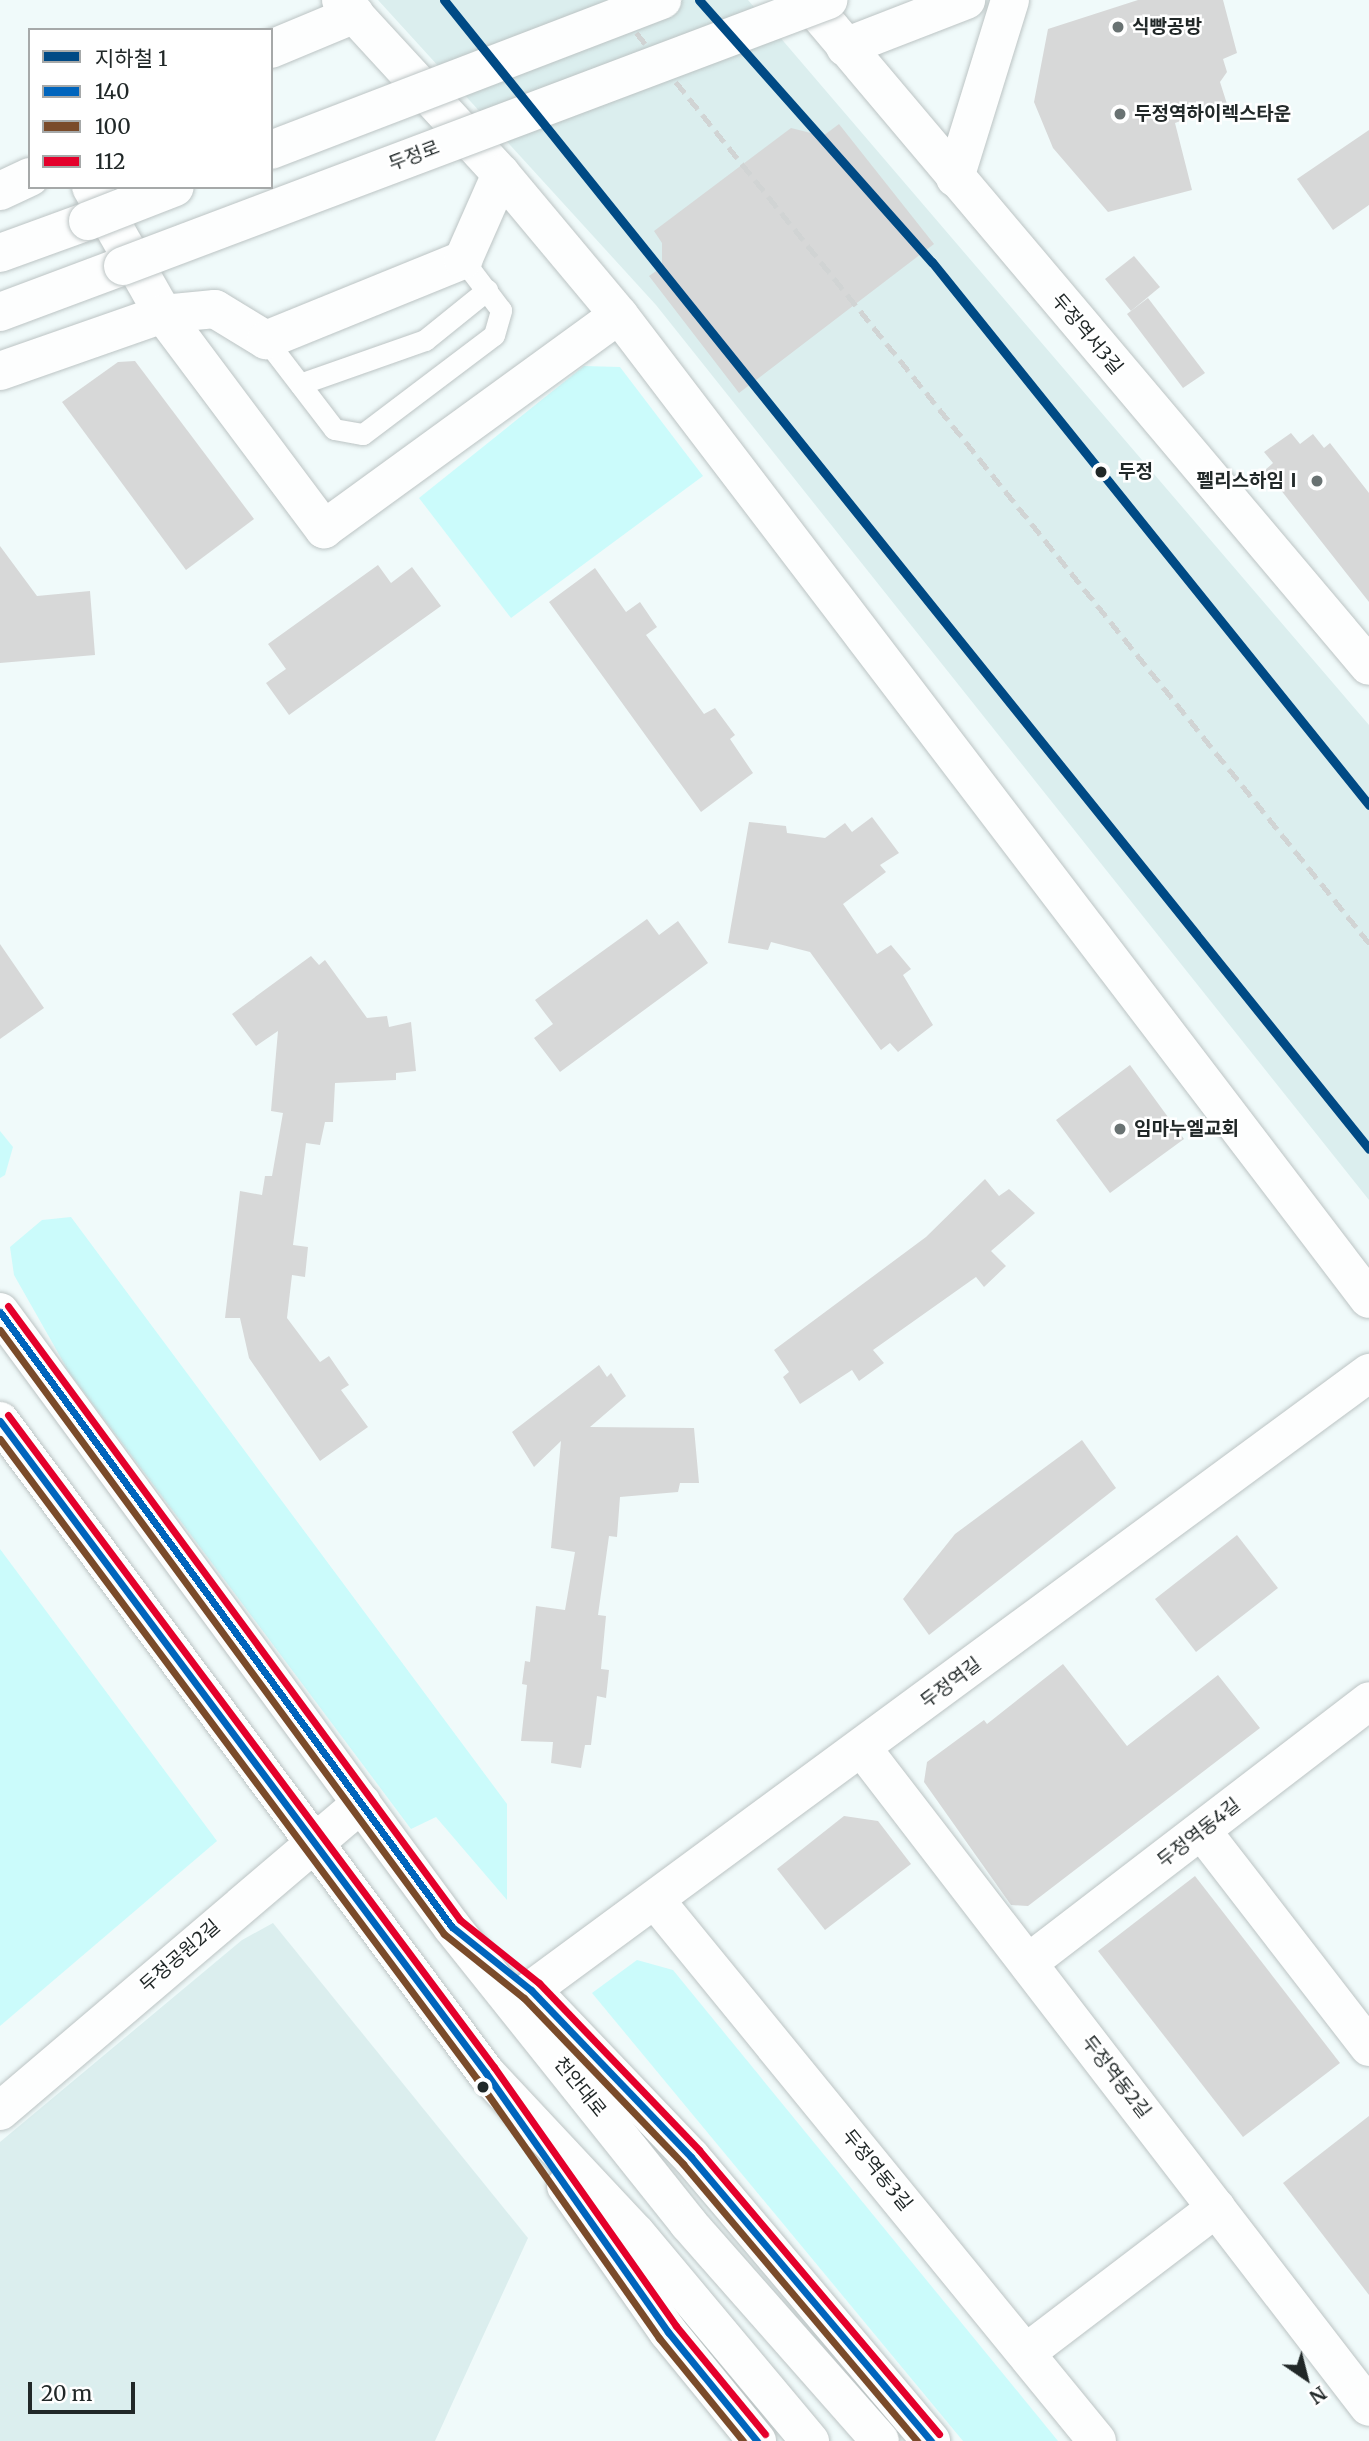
<!DOCTYPE html>
<meta charset="utf-8">
<style>
body{margin:0}
#map{position:relative;width:1369px;height:2441px;overflow:hidden;background:#f0fafa;font-family:Merriweather,"Noto Sans KR",serif}
div>[style]{position:absolute}
.built>*{inset:0;background:#dbeeee}
.green>*{inset:0;background:#cbfbfb}
.building>*{inset:0;background:#d7d8d8}
.roads{filter:drop-shadow(0 0 2px #bcc4c4) drop-shadow(0 0 2px #bcc4c4)}
.service>*{height:21px;margin:-10.5px;padding:0 10.5px;transform-origin:10.5px;border-radius:10.5px;background:#fdfefe}
.minor>*{height:38px;margin:-19px;padding:0 19px;transform-origin:19px;border-radius:19px;background:#fdfefe}
.tertiary>*{height:38px;margin:-19px;padding:0 19px;transform-origin:19px;border-radius:19px;background:#fdfefe}
.secondary>*{height:38px;margin:-19px;padding:0 19px;transform-origin:19px;border-radius:19px;background:#fdfefe}
.rail>*{height:5px;margin-top:-2.5px;transform-origin:0;background:repeating-linear-gradient(90deg,#d1d4d4 0 14px,transparent 0 21px)}
.bridges{filter:drop-shadow(0 0 2px #bcc4c4) drop-shadow(0 0 2px #bcc4c4)}
.tertiary-bridge>*{height:38px;margin:-19px;padding:0 19px;transform-origin:19px;border-radius:19px;background:#fdfefe}
.bus-1>*{height:7px;margin:-3.5px;padding:0 3.5px;transform-origin:3.5px;border-radius:3.5px;background:#0065bd}
.bus-2>*{height:7px;margin:-3.5px;padding:0 3.5px;transform-origin:3.5px;border-radius:3.5px;background:#7a4b2a}
.bus-3>*{height:7px;margin:-3.5px;padding:0 3.5px;transform-origin:3.5px;border-radius:3.5px;background:#e4002b}
.metro-1>*{height:9px;margin:-4.5px;padding:0 4.5px;transform-origin:4.5px;border-radius:4.5px;background:#004a85}
.dots>*{width:19px;height:19px;translate:-50% -50%;box-sizing:border-box;border:4px solid #fff;border-radius:50%}
span{translate:-50% -50%;white-space:nowrap;text-align:center;line-height:1.15;-webkit-text-stroke:5px #fff;paint-order:stroke}
.poi-label{font-size:19px;color:#212828;font-weight:700}
.left{translate:0 -50%;text-align:left}
.right{translate:-100% -50%;text-align:right}
.street-label{font-size:19px;color:#212828}
.stop-label{font-size:19px;color:#212828;font-weight:700}
.legend{position:absolute;left:28px;top:28px;width:245px;height:161px;box-sizing:border-box;background:#fff;border:2px solid #a6a9a9;margin:0;padding:9px 12px;list-style:none;font-size:21px;color:#212828}
.legend li{display:flex;align-items:center;gap:14px;height:35px}
.legend b{width:35px;border:2px solid #a6a9a9}
.north{position:absolute;left:1271px;top:2343px;width:70px;height:70px;-webkit-text-stroke:5px #fff;paint-order:stroke;rotate:145deg;font-size:19px;font-weight:700;line-height:28px;text-align:center;color:#212828}
.north::after{content:'';display:block;margin:auto;width:24px;height:32px;background:#212828;clip-path:polygon(50% 0,100% 100%,50% 72%,0 100%)}
.scale{position:absolute;left:28px;top:2382px;width:107px;height:32px;box-sizing:border-box;border:4px solid #212828;border-top:0;padding-left:9px;font-size:21px;line-height:24px;white-space:nowrap;color:#212828;-webkit-text-stroke:5px #fff;paint-order:stroke}
</style>
<div id="map">
<div class="built">
<div style="clip-path:polygon(378px 0,748px 0,1369px 725px,1369px 1200px,656px 305px)"></div>
<div style="clip-path:polygon(273px 1923px,528px 2238px,435px 2441px,0 2441px,0 2142px,242px 1940px)"></div>
</div>
<div class="green">
<div style="clip-path:polygon(584px 366px,620px 367px,703px 476px,511px 618px,419px 498px)"></div>
<div style="clip-path:polygon(0 1131px,13px 1147px,5px 1175px,0 1178px)"></div>
<div style="clip-path:polygon(71px 1217px,507px 1804px,507px 1900px,436px 1817px,411px 1829px,69px 1372px,14px 1275px,10px 1247px,42px 1220px)"></div>
<div style="clip-path:polygon(0 1549px,217px 1841px,0 2026px)"></div>
<div style="clip-path:polygon(637px 1960px,673px 1970px,1058px 2441px,963px 2441px,592px 1993px)"></div>
</div>
<div class="building">
<div style="clip-path:polygon(1138px 0,1223px 0,1237px 53px,1223px 59px,1227px 72px,1220px 82px,1227px 104px,1175px 123px,1192px 190px,1108px 212px,1053px 148px,1034px 102px,1048px 29px)"></div>
<div style="clip-path:polygon(839px 124px,934px 244px,739px 393px,649px 276px,662px 267px,662px 243px,654px 231px,791px 128px,823px 136px)"></div>
<div style="clip-path:polygon(1369px 130px,1369px 205px,1333px 230px,1297px 179px)"></div>
<div style="clip-path:polygon(1134px 256px,1160px 287px,1131px 311px,1105px 279px)"></div>
<div style="clip-path:polygon(1148px 298px,1205px 373px,1183px 388px,1127px 314px)"></div>
<div style="clip-path:polygon(135px 361px,254px 519px,186px 570px,62px 402px,118px 362px)"></div>
<div style="clip-path:polygon(1291px 433px,1300px 444px,1313px 434px,1324px 448px,1330px 443px,1369px 493px,1369px 602px,1265px 470px,1273px 463px,1264px 452px)"></div>
<div style="clip-path:polygon(0 546px,37px 596px,90px 591px,95px 655px,0 663px)"></div>
<div style="clip-path:polygon(378px 565px,391px 583px,412px 567px,441px 606px,289px 715px,266px 683px,286px 669px,268px 644px)"></div>
<div style="clip-path:polygon(595px 568px,626px 612px,640px 602px,657px 627px,646px 635px,704px 714px,715px 708px,735px 735px,730px 739px,753px 773px,701px 812px,549px 602px)"></div>
<div style="clip-path:polygon(872px 817px,899px 853px,880px 865px,886px 872px,843px 904px,877px 954px,891px 945px,911px 969px,903px 975px,933px 1025px,898px 1052px,890px 1043px,881px 1050px,810px 952px,771px 942px,768px 950px,728px 943px,749px 822px,786px 826px,787px 833px,825px 838px,845px 823px,852px 832px)"></div>
<div style="clip-path:polygon(647px 919px,659px 935px,678px 921px,708px 963px,560px 1072px,534px 1038px,553px 1024px,535px 1000px)"></div>
<div style="clip-path:polygon(0 944px,44px 1008px,0 1039px)"></div>
<div style="clip-path:polygon(311px 956px,319px 965px,325px 960px,367px 1018px,387px 1016px,389px 1027px,411px 1022px,416px 1071px,396px 1073px,396px 1080px,335px 1083px,333px 1122px,325px 1122px,320px 1145px,306px 1143px,293px 1245px,308px 1247px,305px 1277px,292px 1275px,287px 1318px,320px 1362px,329px 1356px,349px 1385px,341px 1390px,368px 1427px,320px 1461px,249px 1358px,240px 1318px,225px 1318px,240px 1191px,262px 1195px,265px 1176px,272px 1176px,283px 1113px,271px 1111px,278px 1031px,256px 1046px,232px 1014px)"></div>
<div style="clip-path:polygon(1130px 1065px,1184px 1139px,1110px 1193px,1056px 1120px)"></div>
<div style="clip-path:polygon(985px 1179px,999px 1196px,1009px 1189px,1035px 1213px,991px 1251px,1006px 1266px,984px 1287px,976px 1277px,873px 1350px,884px 1363px,859px 1381px,852px 1370px,800px 1404px,783px 1377px,789px 1372px,774px 1350px,926px 1237px)"></div>
<div style="clip-path:polygon(599px 1365px,607px 1377px,611px 1373px,626px 1396px,590px 1427px,694px 1428px,699px 1483px,680px 1483px,678px 1492px,620px 1497px,617px 1537px,609px 1536px,598px 1615px,606px 1616px,601px 1669px,609px 1670px,606px 1698px,597px 1696px,591px 1745px,585px 1745px,581px 1768px,551px 1763px,553px 1742px,521px 1741px,527px 1685px,522px 1684px,525px 1661px,530px 1662px,536px 1606px,565px 1610px,575px 1552px,551px 1548px,561px 1441px,534px 1467px,512px 1432px)"></div>
<div style="clip-path:polygon(1082px 1440px,1116px 1488px,929px 1635px,903px 1599px,955px 1534px)"></div>
<div style="clip-path:polygon(1237px 1535px,1278px 1588px,1196px 1652px,1155px 1599px)"></div>
<div style="clip-path:polygon(1063px 1664px,1127px 1746px,1218px 1675px,1260px 1728px,1028px 1906px,1011px 1905px,924px 1782px,927px 1762px,984px 1720px,987px 1724px)"></div>
<div style="clip-path:polygon(844px 1816px,878px 1821px,911px 1864px,825px 1930px,777px 1869px)"></div>
<div style="clip-path:polygon(1195px 1876px,1340px 2063px,1243px 2137px,1098px 1951px)"></div>
<div style="clip-path:polygon(1369px 2116px,1369px 2295px,1283px 2183px)"></div>
</div>
<div class="roads">
<div class="service">
<div style="left:266px;top:340px;width:112px;rotate:52.6deg"></div>
<div style="left:334px;top:429px;width:29px;rotate:10deg"></div>
<div style="left:363px;top:434px;width:164px;rotate:-37.1deg"></div>
<div style="left:494px;top:335px;width:26px;rotate:-74deg"></div>
<div style="left:501px;top:310px;width:63px;rotate:-127.2deg"></div>
<div style="left:300px;top:384px;width:133px;rotate:-19.4deg"></div>
<div style="left:425px;top:340px;width:80px;rotate:-38.9deg"></div>
</div>
<div class="minor">
<div style="left:341px;top:0;width:236px;rotate:47.4deg"></div>
<div style="left:501px;top:174px;width:184px;rotate:50.1deg"></div>
<div style="left:619px;top:315px;width:1237px;rotate:52.69deg"></div>
<div style="left:807px;top:0;width:871px;rotate:49.84deg"></div>
<div style="left:845px;top:47px;width:130px;rotate:-21.2deg"></div>
<div style="left:271px;top:49px;width:91px;rotate:-22.6deg"></div>
<div style="left:955px;top:178px;width:186px;rotate:-72.8deg"></div>
<div style="left:91px;top:187px;width:146px;rotate:60.4deg"></div>
<div style="left:163px;top:314px;width:269px;rotate:53.2deg"></div>
<div style="left:324px;top:529px;width:364px;rotate:-36deg"></div>
<div style="left:0;top:191px;width:33px;rotate:-25deg"></div>
<div style="left:0;top:371px;width:173px;rotate:-19.3deg"></div>
<div style="left:163px;top:314px;width:52px;rotate:-5.5deg"></div>
<div style="left:215px;top:309px;width:60px;rotate:31.3deg"></div>
<div style="left:266px;top:340px;width:213px;rotate:-22.1deg"></div>
<div style="left:463px;top:260px;width:94px;rotate:-66.2deg"></div>
<div style="left:862px;top:1748px;width:831px;rotate:52.43deg"></div>
<div style="left:1202px;top:1831px;width:273px;rotate:52.3deg"></div>
<div style="left:656px;top:1901px;width:697px;rotate:50.76deg"></div>
<div style="left:1028px;top:1963px;width:430px;rotate:-37.5deg"></div>
<div style="left:531px;top:1990px;width:1041px;rotate:-36.36deg"></div>
<div style="left:1027px;top:2352px;width:238px;rotate:-37.3deg"></div>
</div>
<div class="tertiary">
<div style="left:0;top:253px;width:94px;rotate:-20deg"></div>
<div style="left:0;top:312px;width:131px;rotate:-20.5deg"></div>
<div style="left:0;top:2111px;width:475px;rotate:-40.4deg"></div>
</div>
<div class="secondary">
<div style="left:0;top:1312px;width:763px;rotate:53.69deg"></div>
<div style="left:452px;top:1927px;width:379px;rotate:51.4deg"></div>
<div style="left:688px;top:2223px;width:290px;rotate:48.6deg"></div>
<div style="left:0;top:1421px;width:813px;rotate:53.3deg"></div>
<div style="left:486px;top:2073px;width:218px;rotate:46.9deg"></div>
<div style="left:635px;top:2232px;width:273px;rotate:50.1deg"></div>
<div style="left:540px;top:1999px;width:219px;rotate:46.3deg"></div>
<div style="left:691px;top:2157px;width:372px;rotate:49.8deg"></div>
<div style="left:566px;top:2186px;width:178px;rotate:55.1deg"></div>
<div style="left:668px;top:2332px;width:141px;rotate:50.8deg"></div>
</div>
</div>
<div class="rail">
<div style="left:610px;top:0;width:1211px;rotate:51.17deg"></div>
</div>
<div class="bridges">
<div class="tertiary-bridge">
<div style="left:271px;top:150px;width:419px;rotate:-21deg"></div>
<div style="left:88px;top:221px;width:93px;rotate:-21.3deg"></div>
<div style="left:123px;top:266px;width:754px;rotate:-20.67deg"></div>
</div>
</div>
<div class="bus-1">
<div style="left:0;top:1312px;width:763px;rotate:53.69deg"></div>
<div style="left:452px;top:1927px;width:101px;rotate:38.6deg"></div>
<div style="left:531px;top:1990px;width:231px;rotate:46.2deg"></div>
<div style="left:691px;top:2157px;width:372px;rotate:49.8deg"></div>
<div style="left:0;top:1421px;width:813px;rotate:53.3deg"></div>
<div style="left:486px;top:2073px;width:317px;rotate:54.9deg"></div>
<div style="left:668px;top:2332px;width:141px;rotate:50.8deg"></div>
</div>
<div class="bus-2">
<div style="left:0;top:1330px;width:750px;rotate:53.68deg"></div>
<div style="left:444px;top:1934px;width:102px;rotate:38.7deg"></div>
<div style="left:524px;top:1998px;width:230px;rotate:46.2deg"></div>
<div style="left:683px;top:2164px;width:363px;rotate:49.8deg"></div>
<div style="left:0;top:1439px;width:798px;rotate:53.3deg"></div>
<div style="left:477px;top:2079px;width:317px;rotate:54.9deg"></div>
<div style="left:659px;top:2338px;width:133px;rotate:50.8deg"></div>
</div>
<div class="bus-3">
<div style="left:8px;top:1306px;width:762px;rotate:53.64deg"></div>
<div style="left:460px;top:1920px;width:101px;rotate:38.6deg"></div>
<div style="left:539px;top:1983px;width:231px;rotate:46.2deg"></div>
<div style="left:699px;top:2150px;width:372px;rotate:49.8deg"></div>
<div style="left:8px;top:1415px;width:813px;rotate:53.3deg"></div>
<div style="left:494px;top:2067px;width:317px;rotate:54.9deg"></div>
<div style="left:676px;top:2326px;width:140px;rotate:50.5deg"></div>
</div>
<div class="metro-1">
<div style="left:444px;top:0;width:1475px;rotate:51.16deg"></div>
<div style="left:699px;top:0;width:351px;rotate:48.4deg"></div>
<div style="left:932px;top:262px;width:697px;rotate:51.17deg"></div>
</div>
<div class="dots">
<div style="left:1118px;top:27px;background:#697272"></div>
<div style="left:1120px;top:114px;background:#697272"></div>
<div style="left:1101px;top:472px;background:#212828"></div>
<div style="left:1317px;top:481px;background:#697272"></div>
<div style="left:1120px;top:1129px;background:#697272"></div>
<div style="left:483px;top:2087px;background:#212828"></div>
</div>
<div class="poi-label">
<span class="left" style="left:1132px;top:27px">식빵공방</span>
<span class="left" style="left:1134px;top:114px">두정역하이렉스타운</span>
<span class="right" style="left:1303px;top:481px">펠리스하임Ⅰ</span>
<span class="left" style="left:1134px;top:1129px">임마누엘교회</span>
</div>
<div class="street-label">
<span style="left:414px;top:156px;rotate:-21deg">두정로</span>
<span style="left:1087px;top:334px;rotate:50deg">두정역서3길</span>
<span style="left:951px;top:1683px;rotate:-37deg">두정역길</span>
<span style="left:1199px;top:1833px;rotate:-38deg">두정역동4길</span>
<span style="left:180px;top:1956px;rotate:-41deg">두정공원2길</span>
<span style="left:1116px;top:2077px;rotate:52deg">두정역동2길</span>
<span style="left:580px;top:2087px;rotate:51deg">천안대로</span>
<span style="left:877px;top:2170px;rotate:51deg">두정역동3길</span>
</div>
<div class="stop-label">
<span class="left" style="left:1118px;top:472px">두정</span>
</div>
<ul class="legend">
<li><b style="height:9px;background:#004a85"></b>지하철 1</li>
<li><b style="height:9px;background:#0065bd"></b>140</li>
<li><b style="height:9px;background:#7a4b2a"></b>100</li>
<li><b style="height:9px;background:#e4002b"></b>112</li>
</ul>
<div class="north">N</div>
<div class="scale">20 m</div>
</div>
